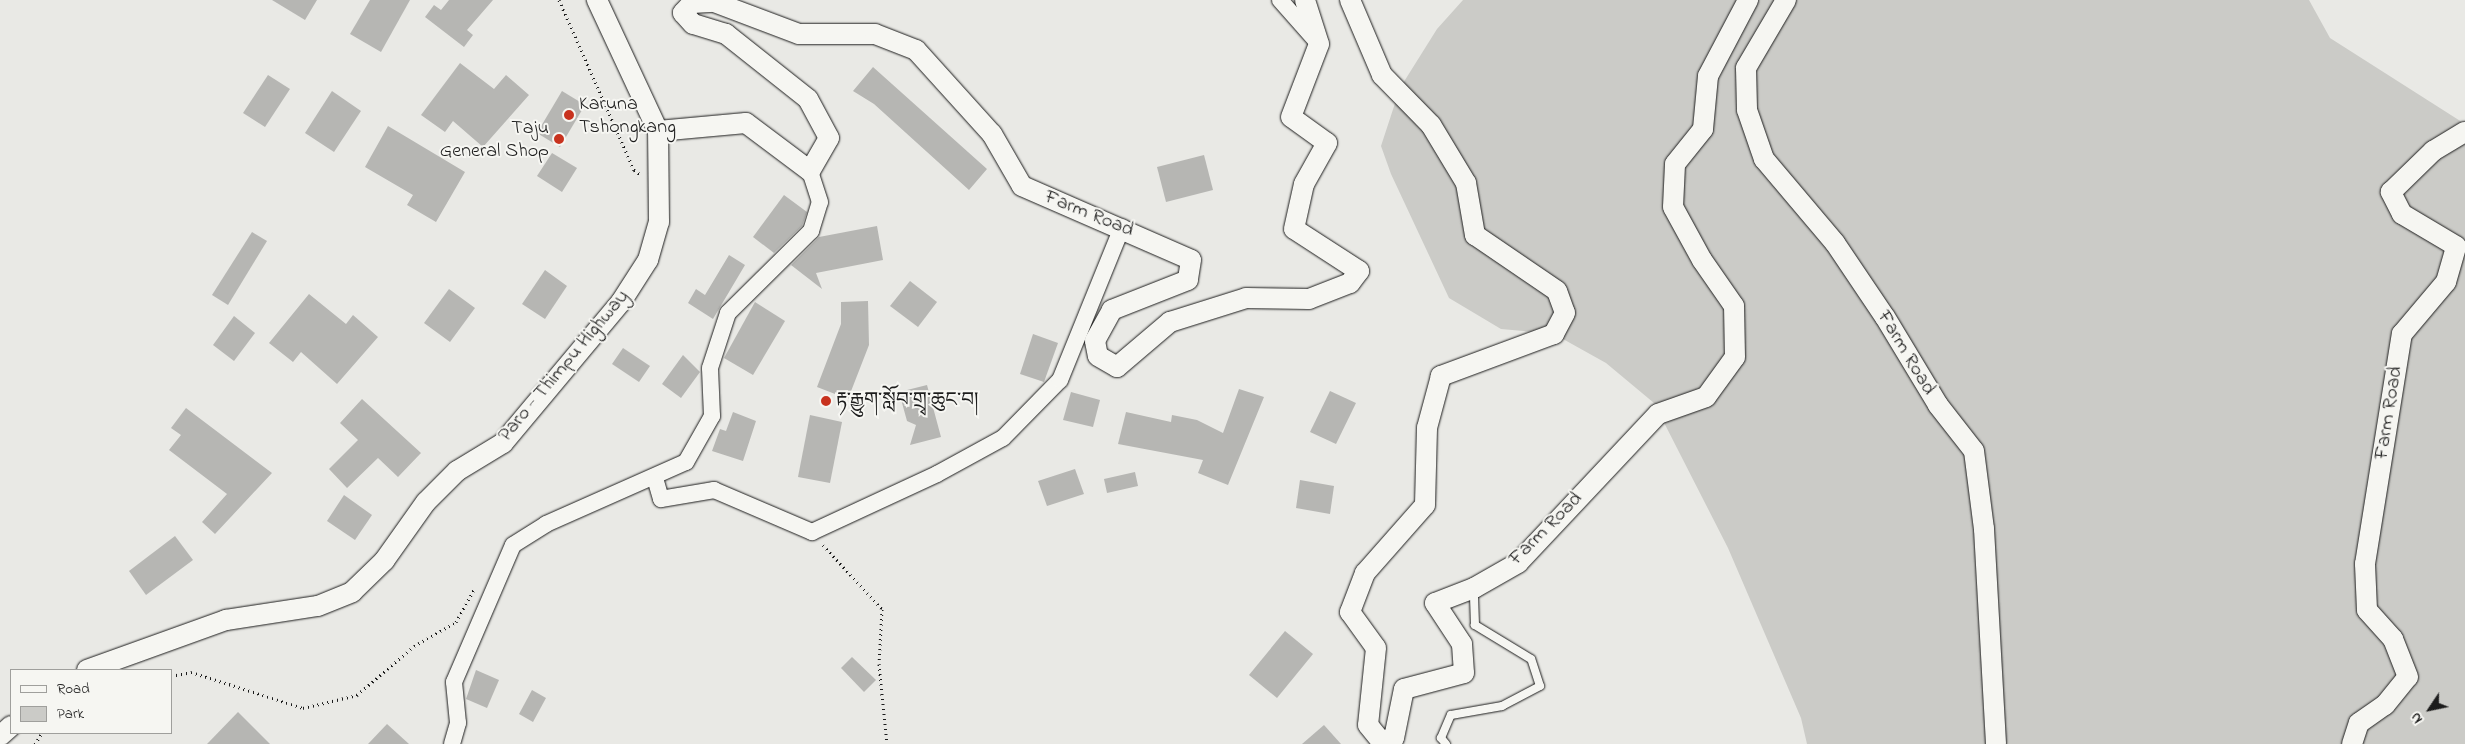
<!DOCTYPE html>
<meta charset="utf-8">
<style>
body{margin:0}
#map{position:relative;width:2465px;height:744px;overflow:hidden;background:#e9e9e5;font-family:"Indie Flower","Noto Serif Tibetan",sans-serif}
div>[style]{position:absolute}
.green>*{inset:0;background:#cbcbc7}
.building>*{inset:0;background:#b6b6b3}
.path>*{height:3px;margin-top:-1.5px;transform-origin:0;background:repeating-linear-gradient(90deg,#1c1c1c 0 1px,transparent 0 5px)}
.roads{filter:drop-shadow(0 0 1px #1c1c1c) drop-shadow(0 0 1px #1c1c1c)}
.service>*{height:8px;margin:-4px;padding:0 4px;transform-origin:4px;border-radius:4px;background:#f6f6f2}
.minor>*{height:16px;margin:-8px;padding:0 8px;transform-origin:8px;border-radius:8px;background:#f6f6f2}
.tertiary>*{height:20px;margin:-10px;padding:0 10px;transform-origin:10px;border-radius:10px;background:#f6f6f2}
.dots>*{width:14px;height:14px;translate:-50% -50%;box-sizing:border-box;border:2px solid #f6f6f2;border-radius:50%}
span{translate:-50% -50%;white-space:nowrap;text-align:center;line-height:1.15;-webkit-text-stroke:4px #f6f6f2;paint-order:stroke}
.poi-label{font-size:20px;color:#1c1c1c}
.left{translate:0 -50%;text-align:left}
.right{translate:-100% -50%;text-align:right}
.street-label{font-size:20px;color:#1c1c1c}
.legend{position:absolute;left:10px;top:669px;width:162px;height:65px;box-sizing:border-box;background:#f6f6f2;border:1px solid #9f9f9c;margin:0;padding:6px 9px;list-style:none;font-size:15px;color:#1c1c1c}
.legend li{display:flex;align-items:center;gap:10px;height:25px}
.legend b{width:25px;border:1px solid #9f9f9c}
.north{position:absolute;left:2405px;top:684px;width:50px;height:50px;-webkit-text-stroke:4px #f6f6f2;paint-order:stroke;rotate:236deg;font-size:14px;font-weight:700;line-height:20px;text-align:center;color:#1c1c1c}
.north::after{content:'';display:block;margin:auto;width:18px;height:22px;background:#1c1c1c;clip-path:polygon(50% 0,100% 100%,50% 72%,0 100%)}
</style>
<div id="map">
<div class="green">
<div style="clip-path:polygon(1463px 0,2309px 0,2330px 38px,2465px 124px,2465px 744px,1807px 744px,1801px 718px,1728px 548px,1654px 403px,1606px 363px,1554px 334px,1501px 329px,1449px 298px,1391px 174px,1381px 146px,1400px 88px,1437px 29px)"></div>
</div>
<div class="building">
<div style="clip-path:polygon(272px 0,317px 0,305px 20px)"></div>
<div style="clip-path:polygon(370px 0,410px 0,381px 52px,350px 34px)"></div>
<div style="clip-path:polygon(449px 0,493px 0,467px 30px,473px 35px,464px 47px,425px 17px,434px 5px,441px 10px)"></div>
<div style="clip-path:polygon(460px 63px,494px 89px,506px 75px,529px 95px,483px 147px,453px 121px,445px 132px,421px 115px)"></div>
<div style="clip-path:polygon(873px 67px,987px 169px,969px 190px,874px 104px,853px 91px)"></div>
<div style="clip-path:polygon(268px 75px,290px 89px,265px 127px,243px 113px)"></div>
<div style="clip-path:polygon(332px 91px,361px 111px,334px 152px,305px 133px)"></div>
<div style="clip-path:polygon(562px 91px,585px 105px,560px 147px,537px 133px)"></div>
<div style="clip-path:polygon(388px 126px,465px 172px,436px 222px,407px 205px,413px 195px,365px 167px)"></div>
<div style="clip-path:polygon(552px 153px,577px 168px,562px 192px,537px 176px)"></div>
<div style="clip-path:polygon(1204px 155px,1213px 190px,1166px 202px,1157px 167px)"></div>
<div style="clip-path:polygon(784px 195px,807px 212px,802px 226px,774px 253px,753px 237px)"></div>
<div style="clip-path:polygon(877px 226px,883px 260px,816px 273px,822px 289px,791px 265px,819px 237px)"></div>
<div style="clip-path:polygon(252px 232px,267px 241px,228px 305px,212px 295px)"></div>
<div style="clip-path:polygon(729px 255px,745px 265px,713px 319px,688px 303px,696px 289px,705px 295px)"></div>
<div style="clip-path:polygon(545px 270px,567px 286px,545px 319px,522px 304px)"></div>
<div style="clip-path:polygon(910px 281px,937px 302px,918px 327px,890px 306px)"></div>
<div style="clip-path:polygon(449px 289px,475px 308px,450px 342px,424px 323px)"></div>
<div style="clip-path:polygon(309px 294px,346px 324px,353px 315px,378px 337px,337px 384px,301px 352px,293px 362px,269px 343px)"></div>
<div style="clip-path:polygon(868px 301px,869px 345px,848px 399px,817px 387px,841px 324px,841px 302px)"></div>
<div style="clip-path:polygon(755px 302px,785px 321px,753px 375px,724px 358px)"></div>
<div style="clip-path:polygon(234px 316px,255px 333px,234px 361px,213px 345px)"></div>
<div style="clip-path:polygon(1033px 334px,1058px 343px,1044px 382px,1020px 374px)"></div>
<div style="clip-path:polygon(623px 348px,650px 366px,639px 382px,612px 364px)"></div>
<div style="clip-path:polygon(683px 355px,700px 372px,681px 398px,662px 384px)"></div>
<div style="clip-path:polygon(927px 385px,941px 437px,910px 445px,916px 425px,907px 421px,899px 392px)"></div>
<div style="clip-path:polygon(1239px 389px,1264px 397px,1228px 485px,1198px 473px,1203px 460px,1118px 444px,1126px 412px,1171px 422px,1172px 415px,1197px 420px,1223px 433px)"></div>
<div style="clip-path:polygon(1330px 391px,1356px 403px,1336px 444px,1310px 432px)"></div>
<div style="clip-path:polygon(1071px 392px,1100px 400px,1093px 427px,1063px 420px)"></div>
<div style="clip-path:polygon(362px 399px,421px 453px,398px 477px,378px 458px,347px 488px,329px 469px,358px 440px,340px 423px)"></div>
<div style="clip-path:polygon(186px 408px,272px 473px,215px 534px,202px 522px,227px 494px,169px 450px,181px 435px,171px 428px)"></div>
<div style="clip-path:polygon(733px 412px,756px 421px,743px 461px,712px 451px,720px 429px,726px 431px)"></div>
<div style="clip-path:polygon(810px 415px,842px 422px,830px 483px,798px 477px)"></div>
<div style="clip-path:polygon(1075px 469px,1084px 494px,1047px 506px,1038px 481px)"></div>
<div style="clip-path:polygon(1135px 472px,1138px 486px,1107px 493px,1104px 479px)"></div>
<div style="clip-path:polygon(1300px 480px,1334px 486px,1330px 514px,1296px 508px)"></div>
<div style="clip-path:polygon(344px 495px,372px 515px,355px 540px,327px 521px)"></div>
<div style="clip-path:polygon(175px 536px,193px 560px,146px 595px,129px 571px)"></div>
<div style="clip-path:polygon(1285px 631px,1313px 654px,1277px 698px,1249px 675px)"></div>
<div style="clip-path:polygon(852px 657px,876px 680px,864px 692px,841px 668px)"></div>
<div style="clip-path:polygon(476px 670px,499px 680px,487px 708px,466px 699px)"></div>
<div style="clip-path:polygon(532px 690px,546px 698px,533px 722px,519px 714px)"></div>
<div style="clip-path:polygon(238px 712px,270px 744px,207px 744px)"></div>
<div style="clip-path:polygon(387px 724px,409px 744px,368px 744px)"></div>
<div style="clip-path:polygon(1324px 725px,1341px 744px,1302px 744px)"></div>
</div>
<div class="path">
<div style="left:559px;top:0;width:186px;rotate:66.2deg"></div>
<div style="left:634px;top:170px;width:7px;rotate:34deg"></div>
<div style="left:823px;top:545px;width:87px;rotate:47.3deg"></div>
<div style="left:882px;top:609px;width:55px;rotate:93.1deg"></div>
<div style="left:879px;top:664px;width:80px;rotate:84.3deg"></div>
<div style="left:171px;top:676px;width:20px;rotate:-11deg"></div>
<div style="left:191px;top:672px;width:118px;rotate:17.8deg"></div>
<div style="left:303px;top:708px;width:56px;rotate:-13.5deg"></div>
<div style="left:357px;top:695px;width:75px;rotate:-40.7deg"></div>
<div style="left:414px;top:646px;width:48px;rotate:-29.7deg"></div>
<div style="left:456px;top:622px;width:38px;rotate:-61deg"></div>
<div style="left:35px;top:744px;width:13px;rotate:-58deg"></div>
</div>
<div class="roads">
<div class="service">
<div style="left:1446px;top:744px;width:8px;rotate:-130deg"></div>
<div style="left:1441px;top:738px;width:25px;rotate:-67deg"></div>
<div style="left:1451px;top:715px;width:52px;rotate:-10deg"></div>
<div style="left:1502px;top:706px;width:43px;rotate:-27.8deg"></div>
<div style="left:1540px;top:686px;width:28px;rotate:-108deg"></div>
<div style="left:1531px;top:659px;width:66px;rotate:-148.7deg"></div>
<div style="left:1475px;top:625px;width:35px;rotate:-92deg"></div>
</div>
<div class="minor">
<div style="left:1280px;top:0;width:57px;rotate:48.5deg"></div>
<div style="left:655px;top:478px;width:22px;rotate:74deg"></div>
<div style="left:661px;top:499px;width:54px;rotate:-9.6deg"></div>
<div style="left:714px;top:490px;width:107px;rotate:23.2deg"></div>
<div style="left:812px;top:532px;width:138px;rotate:-24.9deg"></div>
<div style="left:937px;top:474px;width:75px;rotate:-28.6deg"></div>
<div style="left:1003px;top:438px;width:81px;rotate:-45.5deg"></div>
<div style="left:1060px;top:380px;width:165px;rotate:-67.9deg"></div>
<div style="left:452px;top:744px;width:22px;rotate:-74deg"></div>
<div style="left:458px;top:723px;width:41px;rotate:-95.6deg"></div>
<div style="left:454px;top:682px;width:149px;rotate:-66.7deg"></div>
<div style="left:513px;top:545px;width:39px;rotate:-32deg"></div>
<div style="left:546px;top:524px;width:153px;rotate:-23.9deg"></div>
<div style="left:686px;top:462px;width:53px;rotate:-60.5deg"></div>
<div style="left:712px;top:416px;width:48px;rotate:-92.4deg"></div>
<div style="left:710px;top:368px;width:58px;rotate:-71.9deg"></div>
<div style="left:728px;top:313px;width:117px;rotate:-44.7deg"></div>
<div style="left:811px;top:231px;width:30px;rotate:-73deg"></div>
<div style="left:820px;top:202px;width:33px;rotate:-108deg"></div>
</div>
<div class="tertiary">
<div style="left:1350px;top:0;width:82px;rotate:66.9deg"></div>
<div style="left:1382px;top:75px;width:70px;rotate:45.6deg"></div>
<div style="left:1431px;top:125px;width:68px;rotate:58.9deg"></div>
<div style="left:1466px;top:183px;width:53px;rotate:80.2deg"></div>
<div style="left:1475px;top:235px;width:99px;rotate:34.3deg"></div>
<div style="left:1557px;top:291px;width:23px;rotate:70deg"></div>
<div style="left:1565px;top:313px;width:24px;rotate:118deg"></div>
<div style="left:1554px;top:334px;width:121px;rotate:159.6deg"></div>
<div style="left:1441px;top:376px;width:54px;rotate:105.1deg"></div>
<div style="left:1427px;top:428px;width:77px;rotate:91.5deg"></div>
<div style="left:1425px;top:505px;width:91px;rotate:131.4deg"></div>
<div style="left:1365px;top:573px;width:42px;rotate:111deg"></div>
<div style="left:1350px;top:612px;width:44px;rotate:54.2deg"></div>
<div style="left:1376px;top:648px;width:77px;rotate:95.9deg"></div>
<div style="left:1368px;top:725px;width:21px;rotate:51deg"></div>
<div style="left:1381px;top:741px;width:13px;rotate:-13deg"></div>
<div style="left:1394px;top:738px;width:50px;rotate:-78.5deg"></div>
<div style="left:1404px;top:689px;width:62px;rotate:-14.9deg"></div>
<div style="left:1464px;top:673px;width:29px;rotate:-94deg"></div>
<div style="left:1462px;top:644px;width:49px;rotate:-123.4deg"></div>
<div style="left:1435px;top:603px;width:42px;rotate:-21deg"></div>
<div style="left:1474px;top:588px;width:51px;rotate:-29.6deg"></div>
<div style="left:1518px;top:563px;width:204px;rotate:-46.8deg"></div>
<div style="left:1658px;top:414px;width:51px;rotate:-19.5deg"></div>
<div style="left:1706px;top:397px;width:49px;rotate:-54.1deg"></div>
<div style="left:1735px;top:357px;width:51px;rotate:-91.1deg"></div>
<div style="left:1734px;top:306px;width:56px;rotate:-124.8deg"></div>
<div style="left:1702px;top:260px;width:60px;rotate:-118.7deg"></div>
<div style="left:1673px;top:207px;width:43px;rotate:-87.3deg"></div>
<div style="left:1675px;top:164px;width:45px;rotate:-51.3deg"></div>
<div style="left:1703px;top:129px;width:53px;rotate:-84.6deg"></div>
<div style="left:1708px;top:76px;width:86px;rotate:-62.2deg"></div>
<div style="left:1786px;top:0;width:79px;rotate:120.5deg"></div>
<div style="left:1746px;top:68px;width:42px;rotate:88.6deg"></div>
<div style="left:1747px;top:110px;width:52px;rotate:70.9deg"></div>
<div style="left:1764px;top:159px;width:110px;rotate:49.8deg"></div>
<div style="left:1835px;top:243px;width:89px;rotate:56deg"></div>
<div style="left:1885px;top:317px;width:103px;rotate:58.9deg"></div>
<div style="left:1938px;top:405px;width:58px;rotate:52deg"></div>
<div style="left:1974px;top:451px;width:79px;rotate:82.7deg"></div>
<div style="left:1984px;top:529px;width:215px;rotate:86.8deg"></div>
<div style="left:658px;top:131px;width:88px;rotate:-5.2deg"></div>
<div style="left:746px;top:123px;width:80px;rotate:36.9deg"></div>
<div style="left:810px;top:171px;width:38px;rotate:-60deg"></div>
<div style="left:829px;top:138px;width:44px;rotate:-118.3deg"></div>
<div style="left:808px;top:99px;width:105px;rotate:-141.6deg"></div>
<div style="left:726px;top:34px;width:34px;rotate:-163deg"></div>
<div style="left:693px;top:24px;width:15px;rotate:-132deg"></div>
<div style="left:683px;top:13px;width:13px;rotate:-48deg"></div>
<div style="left:692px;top:3px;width:22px;rotate:-3deg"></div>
<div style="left:714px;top:2px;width:91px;rotate:20.6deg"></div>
<div style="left:799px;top:34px;width:76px"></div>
<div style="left:875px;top:34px;width:44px;rotate:21.3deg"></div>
<div style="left:916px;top:50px;width:113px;rotate:47.9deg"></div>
<div style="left:992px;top:134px;width:60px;rotate:60deg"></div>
<div style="left:1022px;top:186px;width:184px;rotate:23.6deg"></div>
<div style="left:1191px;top:260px;width:20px;rotate:99deg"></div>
<div style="left:1188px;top:280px;width:82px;rotate:158.5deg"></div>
<div style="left:1112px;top:310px;width:35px;rotate:119deg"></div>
<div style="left:1095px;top:341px;width:15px;rotate:79deg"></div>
<div style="left:1098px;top:356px;width:22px;rotate:30deg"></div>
<div style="left:1117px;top:367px;width:70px;rotate:-40.3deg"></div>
<div style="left:1170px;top:322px;width:80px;rotate:-17.5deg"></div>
<div style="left:1246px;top:298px;width:63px;rotate:0.9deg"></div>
<div style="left:1309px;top:299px;width:44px;rotate:-21.3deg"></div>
<div style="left:1350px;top:283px;width:15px;rotate:-53deg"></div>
<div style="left:1359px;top:271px;width:77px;rotate:-147.1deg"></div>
<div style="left:1294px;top:229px;width:46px;rotate:-77.5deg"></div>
<div style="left:1304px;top:184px;width:47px;rotate:-60.7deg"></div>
<div style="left:1327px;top:143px;width:44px;rotate:-144.2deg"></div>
<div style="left:1291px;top:117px;width:78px;rotate:-69deg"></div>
<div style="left:1319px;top:44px;width:46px;rotate:-107.7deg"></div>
<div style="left:87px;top:670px;width:148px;rotate:-19.8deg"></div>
<div style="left:226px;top:620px;width:93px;rotate:-8.7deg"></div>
<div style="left:318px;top:606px;width:37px;rotate:-22deg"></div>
<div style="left:352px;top:592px;width:45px;rotate:-44.1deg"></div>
<div style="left:384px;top:561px;width:72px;rotate:-54.6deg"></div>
<div style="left:426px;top:502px;width:44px;rotate:-45deg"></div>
<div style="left:457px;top:471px;width:54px;rotate:-31.3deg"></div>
<div style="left:503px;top:443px;width:184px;rotate:-50.1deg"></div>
<div style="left:621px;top:302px;width:50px;rotate:-57.3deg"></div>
<div style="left:648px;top:260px;width:40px;rotate:-74deg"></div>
<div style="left:659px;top:222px;width:91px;rotate:-90.6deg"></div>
<div style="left:658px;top:131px;width:145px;rotate:-115deg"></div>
<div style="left:0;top:736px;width:15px;rotate:-42deg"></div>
<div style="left:2352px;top:744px;width:22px;rotate:-72deg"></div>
<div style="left:2359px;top:723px;width:32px;rotate:-35deg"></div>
<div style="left:2385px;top:705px;width:36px;rotate:-51deg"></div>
<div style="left:2408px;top:677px;width:41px;rotate:-111.5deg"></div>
<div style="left:2393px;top:639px;width:39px;rotate:-132deg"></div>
<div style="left:2367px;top:610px;width:46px;rotate:-92.5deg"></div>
<div style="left:2365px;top:564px;width:233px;rotate:-80.9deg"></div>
<div style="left:2402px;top:334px;width:68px;rotate:-49.8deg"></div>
<div style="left:2446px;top:282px;width:37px;rotate:-74deg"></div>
<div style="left:2456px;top:246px;width:63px;rotate:-149.3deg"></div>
<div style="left:2402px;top:214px;width:25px;rotate:-117deg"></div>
<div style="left:2391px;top:192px;width:59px;rotate:-44.3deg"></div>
<div style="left:2433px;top:151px;width:37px;rotate:-31deg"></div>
</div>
</div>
<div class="dots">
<div style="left:569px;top:115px;background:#c8321e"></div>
<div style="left:559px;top:139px;background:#c8321e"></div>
<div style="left:826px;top:401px;background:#c8321e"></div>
</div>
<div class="poi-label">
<span class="left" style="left:579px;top:116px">Karuna<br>Tshongkang</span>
<span class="right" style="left:549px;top:140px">Taju<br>General Shop</span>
<span class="left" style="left:836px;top:401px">རྟ་རྒྱུག་སློབ་གྲྭ་ཆུང་བ།</span>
</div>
<div class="street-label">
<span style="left:1089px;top:214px;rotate:22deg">Farm Road</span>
<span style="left:1906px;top:353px;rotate:59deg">Farm Road</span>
<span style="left:564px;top:366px;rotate:-50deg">Paro - Thimpu Highway</span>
<span style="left:2389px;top:413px;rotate:-81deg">Farm Road</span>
<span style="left:1546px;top:529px;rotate:-45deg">Farm Road</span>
</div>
<ul class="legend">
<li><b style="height:6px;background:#f6f6f2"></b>Road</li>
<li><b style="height:14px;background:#cbcbc7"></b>Park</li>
</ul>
<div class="north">N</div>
</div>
